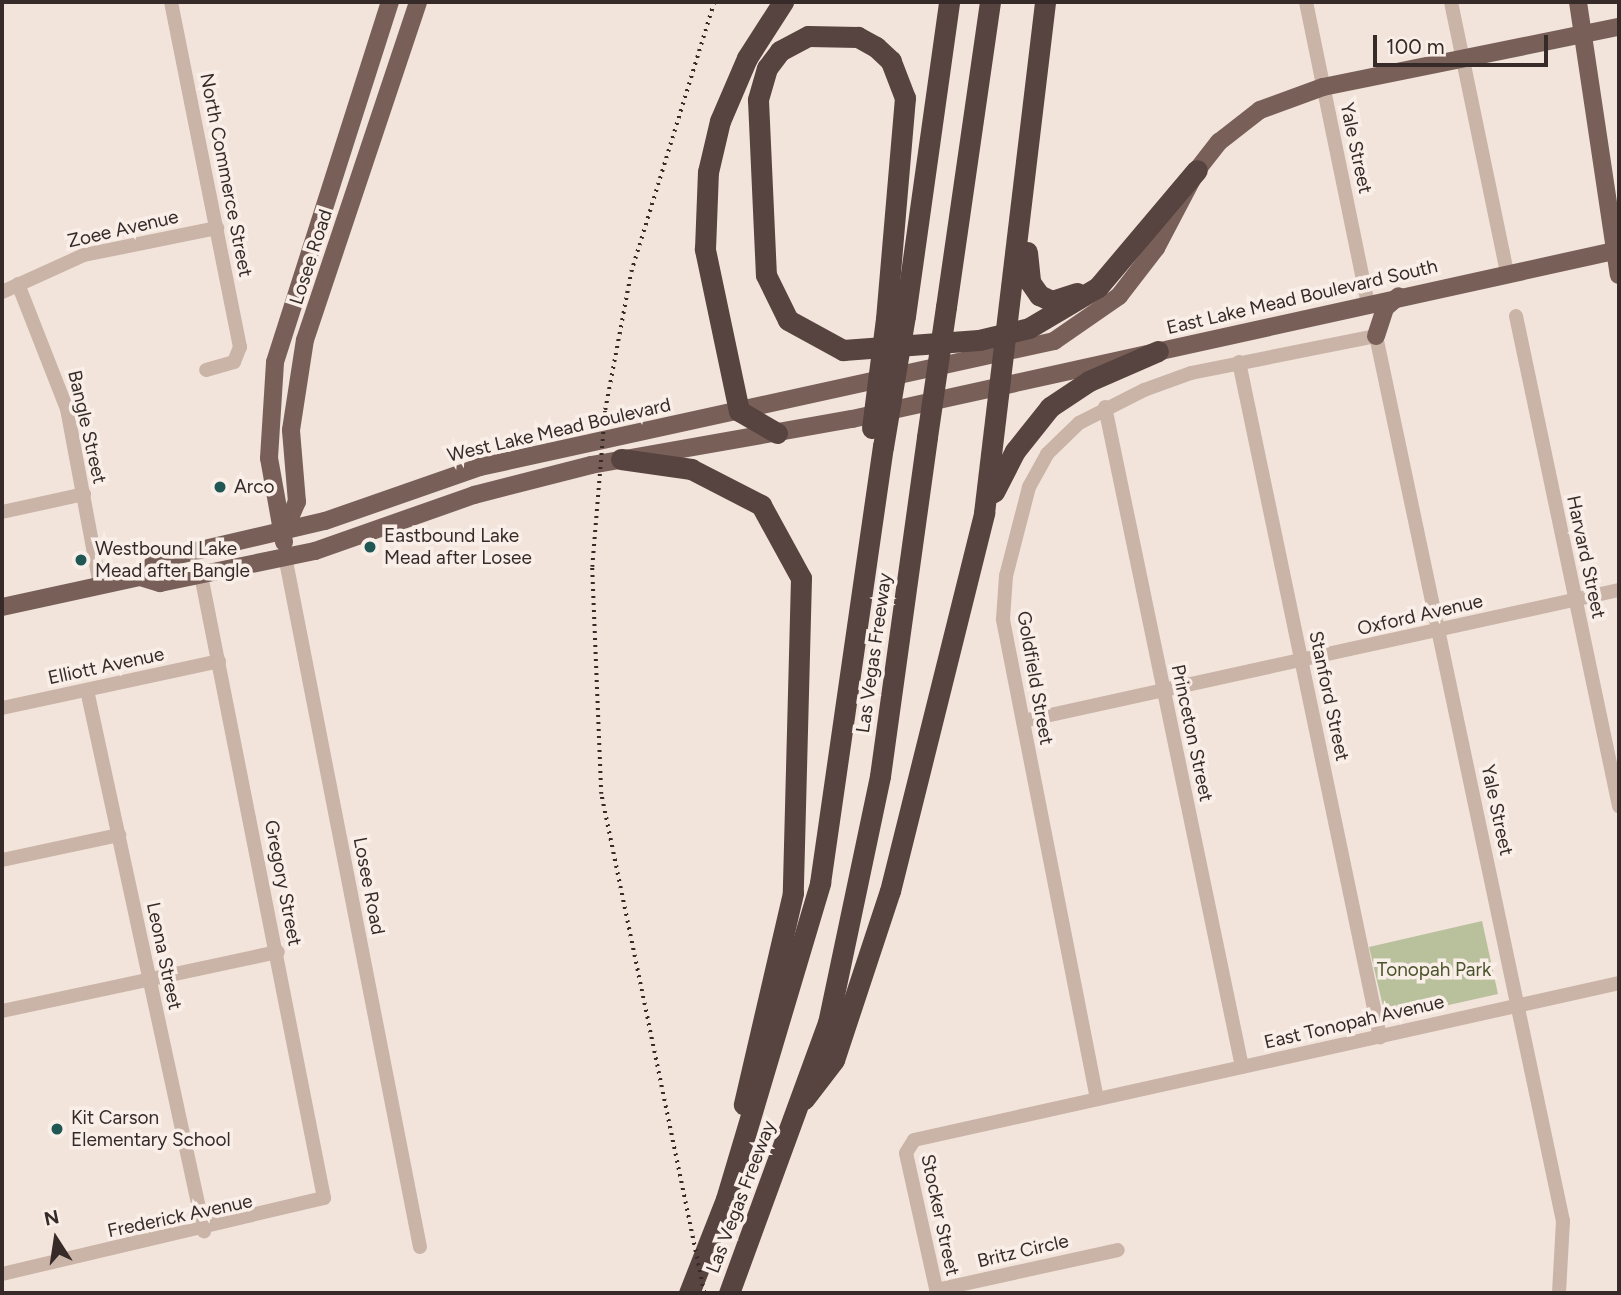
<!DOCTYPE html>
<style>
body{margin:0}
#map{position:relative;width:1621px;height:1295px;overflow:hidden;background:#f2e4db;font-family:Figtree,sans-serif}
div>[style]{position:absolute}
.green>*{inset:0;background:#b9c09c}
.minor>*{height:14px;margin:-7px;padding:0 7px;transform-origin:7px;border-radius:7px;background:#cab3a7}
.major>*{height:18px;margin:-9px;padding:0 9px;transform-origin:9px;border-radius:9px;background:#786059}
.highway>*{height:21px;margin:-10.5px;padding:0 10.5px;transform-origin:10.5px;border-radius:10.5px;background:#57433f}
.rail>*{height:3.5px;margin-top:-1.75px;transform-origin:0;background:repeating-linear-gradient(90deg,#362b28 0 2px,transparent 0 7px)}
.highway-bridge>*{height:21px;margin:-10.5px;padding:0 10.5px;transform-origin:10.5px;border-radius:10.5px;background:#57433f}
.dots>*{width:19px;height:19px;translate:-50% -50%;box-sizing:border-box;border:4px solid #f9efe8;border-radius:50%}
span{translate:-50% -50%;white-space:nowrap;text-align:center;line-height:1.15;-webkit-text-stroke:7px #f9efe8;paint-order:stroke}
.street-label{font-size:19px;color:#362b28}
.poi-label{font-size:19px;color:#362b28}
.left{translate:0 -50%;text-align:left}
.park-label{font-size:19px;color:#4a542c}
.frame{position:absolute;inset:0;border:4px solid #362b28;pointer-events:none}
.north{position:absolute;left:21px;top:1204px;width:70px;height:70px;-webkit-text-stroke:5px #f9efe8;paint-order:stroke;rotate:348deg;font-size:19px;font-weight:700;line-height:28px;text-align:center;color:#362b28}
.north::after{content:'';display:block;margin:auto;width:24px;height:32px;background:#362b28;clip-path:polygon(50% 0,100% 100%,50% 72%,0 100%)}
.scale{position:absolute;left:1373px;top:35px;width:175px;height:32px;box-sizing:border-box;border:4px solid #362b28;border-top:0;padding-left:9px;font-size:21px;line-height:24px;white-space:nowrap;color:#362b28;-webkit-text-stroke:5px #f9efe8;paint-order:stroke}
</style>
<div id="map">
<div class="green">
<div style="clip-path:polygon(1482px 921px,1498px 994px,1386px 1019px,1369px 947px)"></div>
</div>
<div class="minor">
<div style="left:171px;top:2px;width:352px;rotate:78.7deg"></div>
<div style="left:240px;top:347px;width:16px;rotate:112deg"></div>
<div style="left:234px;top:362px;width:29px;rotate:164deg"></div>
<div style="left:1306px;top:2px;width:307px;rotate:78.4deg"></div>
<div style="left:1451px;top:2px;width:277px;rotate:78.3deg"></div>
<div style="left:18px;top:284px;width:134px;rotate:68.6deg"></div>
<div style="left:67px;top:409px;width:179px;rotate:79.4deg"></div>
<div style="left:2px;top:292px;width:90px;rotate:-24.3deg"></div>
<div style="left:84px;top:255px;width:136px;rotate:-11.5deg"></div>
<div style="left:1516px;top:316px;width:501px;rotate:78.13deg"></div>
<div style="left:1239px;top:362px;width:690px;rotate:78.2deg"></div>
<div style="left:1105px;top:407px;width:674px;rotate:78.27deg"></div>
<div style="left:2px;top:512px;width:84px;rotate:-12.4deg"></div>
<div style="left:285px;top:556px;width:704px;rotate:78.95deg"></div>
<div style="left:87px;top:690px;width:554px;rotate:77.8deg"></div>
<div style="left:2px;top:708px;width:222px;rotate:-12.2deg"></div>
<div style="left:1023px;top:721px;width:610px;rotate:-12.4deg"></div>
<div style="left:2px;top:860px;width:120px;rotate:-12.1deg"></div>
<div style="left:2px;top:1011px;width:282px;rotate:-12.1deg"></div>
<div style="left:1097px;top:1099px;width:489px;rotate:-101.1deg"></div>
<div style="left:1003px;top:619px;width:43px;rotate:-86deg"></div>
<div style="left:1006px;top:576px;width:92px;rotate:-75.5deg"></div>
<div style="left:1029px;top:487px;width:38px;rotate:-61deg"></div>
<div style="left:1047px;top:454px;width:45px;rotate:-44.1deg"></div>
<div style="left:1079px;top:423px;width:73px;rotate:-26.9deg"></div>
<div style="left:1144px;top:390px;width:50px;rotate:-19.9deg"></div>
<div style="left:1191px;top:373px;width:189px;rotate:-11.3deg"></div>
<div style="left:1376px;top:336px;width:905px;rotate:78.07deg"></div>
<div style="left:1563px;top:1221px;width:72px;rotate:93.2deg"></div>
<div style="left:2px;top:1274px;width:331px;rotate:-13.3deg"></div>
<div style="left:324px;top:1198px;width:635px;rotate:-101.17deg"></div>
<div style="left:936px;top:1290px;width:186px;rotate:-12.4deg"></div>
<div style="left:937px;top:1293px;width:143px;rotate:-102.5deg"></div>
<div style="left:906px;top:1153px;width:15px;rotate:-58deg"></div>
<div style="left:914px;top:1140px;width:722px;rotate:-12.55deg"></div>
</div>
<div class="major">
<div style="left:1578px;top:2px;width:276px;rotate:81.5deg"></div>
<div style="left:1376px;top:336px;width:29px;rotate:-72deg"></div>
<div style="left:1385px;top:308px;width:18px;rotate:-41deg"></div>
<div style="left:284px;top:532px;width:33px;rotate:-67deg"></div>
<div style="left:297px;top:502px;width:72px;rotate:-94.8deg"></div>
<div style="left:291px;top:430px;width:91px;rotate:-81.2deg"></div>
<div style="left:305px;top:340px;width:356px;rotate:-71.5deg"></div>
<div style="left:284px;top:542px;width:85px;rotate:-100.1deg"></div>
<div style="left:269px;top:458px;width:96px;rotate:-86.4deg"></div>
<div style="left:275px;top:362px;width:378px;rotate:-72.3deg"></div>
<div style="left:140px;top:577px;width:24px;rotate:-45deg"></div>
<div style="left:157px;top:560px;width:172px;rotate:-13.1deg"></div>
<div style="left:325px;top:521px;width:164px;rotate:-19.2deg"></div>
<div style="left:480px;top:467px;width:588px;rotate:-12.38deg"></div>
<div style="left:1054px;top:341px;width:79px;rotate:-34.7deg"></div>
<div style="left:1119px;top:296px;width:61px;rotate:-52.4deg"></div>
<div style="left:1156px;top:248px;width:88px;rotate:-62.3deg"></div>
<div style="left:1197px;top:170px;width:36px;rotate:-52deg"></div>
<div style="left:1219px;top:142px;width:52px;rotate:-38deg"></div>
<div style="left:1260px;top:110px;width:67px;rotate:-20.1deg"></div>
<div style="left:1323px;top:87px;width:302px;rotate:-11.5deg"></div>
<div style="left:2px;top:607px;width:141px;rotate:-12.3deg"></div>
<div style="left:140px;top:577px;width:21px;rotate:17deg"></div>
<div style="left:160px;top:583px;width:158px;rotate:-11.7deg"></div>
<div style="left:315px;top:551px;width:169px;rotate:-19.4deg"></div>
<div style="left:474px;top:495px;width:121px;rotate:-14.4deg"></div>
<div style="left:591px;top:465px;width:265px;rotate:-10deg"></div>
<div style="left:852px;top:419px;width:785px;rotate:-12.43deg"></div>
</div>
<div class="highway">
<div style="left:1027px;top:252px;width:30px;rotate:84deg"></div>
<div style="left:1030px;top:282px;width:16px;rotate:55deg"></div>
<div style="left:1039px;top:295px;width:14px;rotate:25deg"></div>
<div style="left:1052px;top:301px;width:26px;rotate:-18deg"></div>
<div style="left:946px;top:307px;width:308px;rotate:-81.8deg"></div>
<div style="left:905px;top:316px;width:317px;rotate:-82deg"></div>
<div style="left:886px;top:319px;width:222px;rotate:-85.1deg"></div>
<div style="left:905px;top:98px;width:40px;rotate:-111deg"></div>
<div style="left:891px;top:61px;width:21px;rotate:-137deg"></div>
<div style="left:876px;top:47px;width:21px;rotate:-151deg"></div>
<div style="left:858px;top:37px;width:50px;rotate:-178.9deg"></div>
<div style="left:808px;top:36px;width:32px;rotate:152deg"></div>
<div style="left:780px;top:51px;width:21px;rotate:127deg"></div>
<div style="left:767px;top:68px;width:33px;rotate:106deg"></div>
<div style="left:758px;top:100px;width:175px;rotate:87.4deg"></div>
<div style="left:766px;top:275px;width:50px;rotate:63.9deg"></div>
<div style="left:788px;top:320px;width:63px;rotate:28.6deg"></div>
<div style="left:843px;top:350px;width:136px;rotate:-4.2deg"></div>
<div style="left:979px;top:340px;width:51px;rotate:-13.5deg"></div>
<div style="left:1029px;top:328px;width:80px;rotate:-30.7deg"></div>
<div style="left:1098px;top:287px;width:153px;rotate:-49.8deg"></div>
<div style="left:777px;top:433px;width:44px;rotate:-149.9deg"></div>
<div style="left:739px;top:411px;width:166px;rotate:-101.9deg"></div>
<div style="left:705px;top:249px;width:77px;rotate:-87.8deg"></div>
<div style="left:708px;top:172px;width:52px;rotate:-76.8deg"></div>
<div style="left:720px;top:121px;width:69px;rotate:-66.8deg"></div>
<div style="left:747px;top:58px;width:67px;rotate:-57.3deg"></div>
<div style="left:621px;top:459px;width:71px;rotate:8.1deg"></div>
<div style="left:691px;top:469px;width:79px;rotate:27.2deg"></div>
<div style="left:761px;top:505px;width:83px;rotate:61.3deg"></div>
<div style="left:801px;top:578px;width:315px;rotate:91.5deg"></div>
<div style="left:793px;top:893px;width:217px;rotate:103.1deg"></div>
<div style="left:994px;top:492px;width:46px;rotate:-62.9deg"></div>
<div style="left:1015px;top:451px;width:56px;rotate:-51.5deg"></div>
<div style="left:1050px;top:407px;width:47px;rotate:-33.7deg"></div>
<div style="left:1089px;top:381px;width:75px;rotate:-23.5deg"></div>
<div style="left:804px;top:1099px;width:49px;rotate:-52.4deg"></div>
<div style="left:834px;top:1060px;width:178px;rotate:-71.7deg"></div>
<div style="left:890px;top:891px;width:390px;rotate:-76deg"></div>
<div style="left:984px;top:513px;width:515px;rotate:-83.19deg"></div>
<div style="left:689px;top:1293px;width:101px;rotate:-68.5deg"></div>
<div style="left:726px;top:1199px;width:330px;rotate:-73.4deg"></div>
<div style="left:820px;top:883px;width:441px;rotate:-81.8deg"></div>
<div style="left:729px;top:1293px;width:288px;rotate:-69.9deg"></div>
<div style="left:828px;top:1023px;width:252px;rotate:-78.1deg"></div>
<div style="left:880px;top:776px;width:342px;rotate:-82.1deg"></div>
</div>
<div class="rail">
<div style="left:704px;top:1293px;width:510px;rotate:-101.66deg"></div>
<div style="left:601px;top:794px;width:227px;rotate:-92.3deg"></div>
<div style="left:592px;top:567px;width:158px;rotate:-85.3deg"></div>
<div style="left:605px;top:410px;width:140px;rotate:-79.3deg"></div>
<div style="left:631px;top:272px;width:282px;rotate:-72.9deg"></div>
</div>
<div class="highway-bridge">
<div style="left:872px;top:428px;width:110px;rotate:-82.7deg"></div>
<div style="left:927px;top:437px;width:131px;rotate:-81.7deg"></div>
<div style="left:883px;top:447px;width:133px;rotate:-80.5deg"></div>
</div>
<div class="dots">
<div style="left:220px;top:487px;background:#1e5754"></div>
<div style="left:370px;top:547px;background:#1e5754"></div>
<div style="left:81px;top:560px;background:#1e5754"></div>
<div style="left:57px;top:1129px;background:#1e5754"></div>
</div>
<div class="street-label">
<span style="left:1356px;top:148px;rotate:78deg">Yale Street</span>
<span style="left:226px;top:175px;rotate:79deg">North Commerce Street</span>
<span style="left:123px;top:229px;rotate:-13deg">Zoee Avenue</span>
<span style="left:311px;top:257px;rotate:-72deg">Losee Road</span>
<span style="left:1302px;top:297px;rotate:-13deg">East Lake Mead Boulevard South</span>
<span style="left:87px;top:427px;rotate:77deg">Bangle Street</span>
<span style="left:559px;top:430px;rotate:-13deg">West Lake Mead Boulevard</span>
<span style="left:1586px;top:557px;rotate:78deg">Harvard Street</span>
<span style="left:1420px;top:615px;rotate:-13deg">Oxford Avenue</span>
<span style="left:874px;top:653px;rotate:-82deg">Las Vegas Freeway</span>
<span style="left:106px;top:666px;rotate:-12deg">Elliott Avenue</span>
<span style="left:1035px;top:678px;rotate:80deg">Goldfield Street</span>
<span style="left:1329px;top:696px;rotate:78deg">Stanford Street</span>
<span style="left:1192px;top:733px;rotate:78deg">Princeton Street</span>
<span style="left:1497px;top:810px;rotate:78deg">Yale Street</span>
<span style="left:283px;top:883px;rotate:79deg">Gregory Street</span>
<span style="left:369px;top:886px;rotate:79deg">Losee Road</span>
<span style="left:164px;top:956px;rotate:78deg">Leona Street</span>
<span style="left:1354px;top:1022px;rotate:-13deg">East Tonopah Avenue</span>
<span style="left:741px;top:1197px;rotate:-69deg">Las Vegas Freeway</span>
<span style="left:940px;top:1215px;rotate:78deg">Stocker Street</span>
<span style="left:180px;top:1216px;rotate:-12deg">Frederick Avenue</span>
<span style="left:1023px;top:1251px;rotate:-13deg">Britz Circle</span>
</div>
<div class="poi-label">
<span class="left" style="left:234px;top:487px">Arco</span>
<span class="left" style="left:384px;top:547px">Eastbound Lake<br>Mead after Losee</span>
<span class="left" style="left:95px;top:560px">Westbound Lake<br>Mead after Bangle</span>
<span class="left" style="left:71px;top:1129px">Kit Carson<br>Elementary School</span>
</div>
<div class="park-label">
<span style="left:1434px;top:970px">Tonopah Park</span>
</div>
<div class="frame"></div>
<div class="north">N</div>
<div class="scale">100 m</div>
</div>
